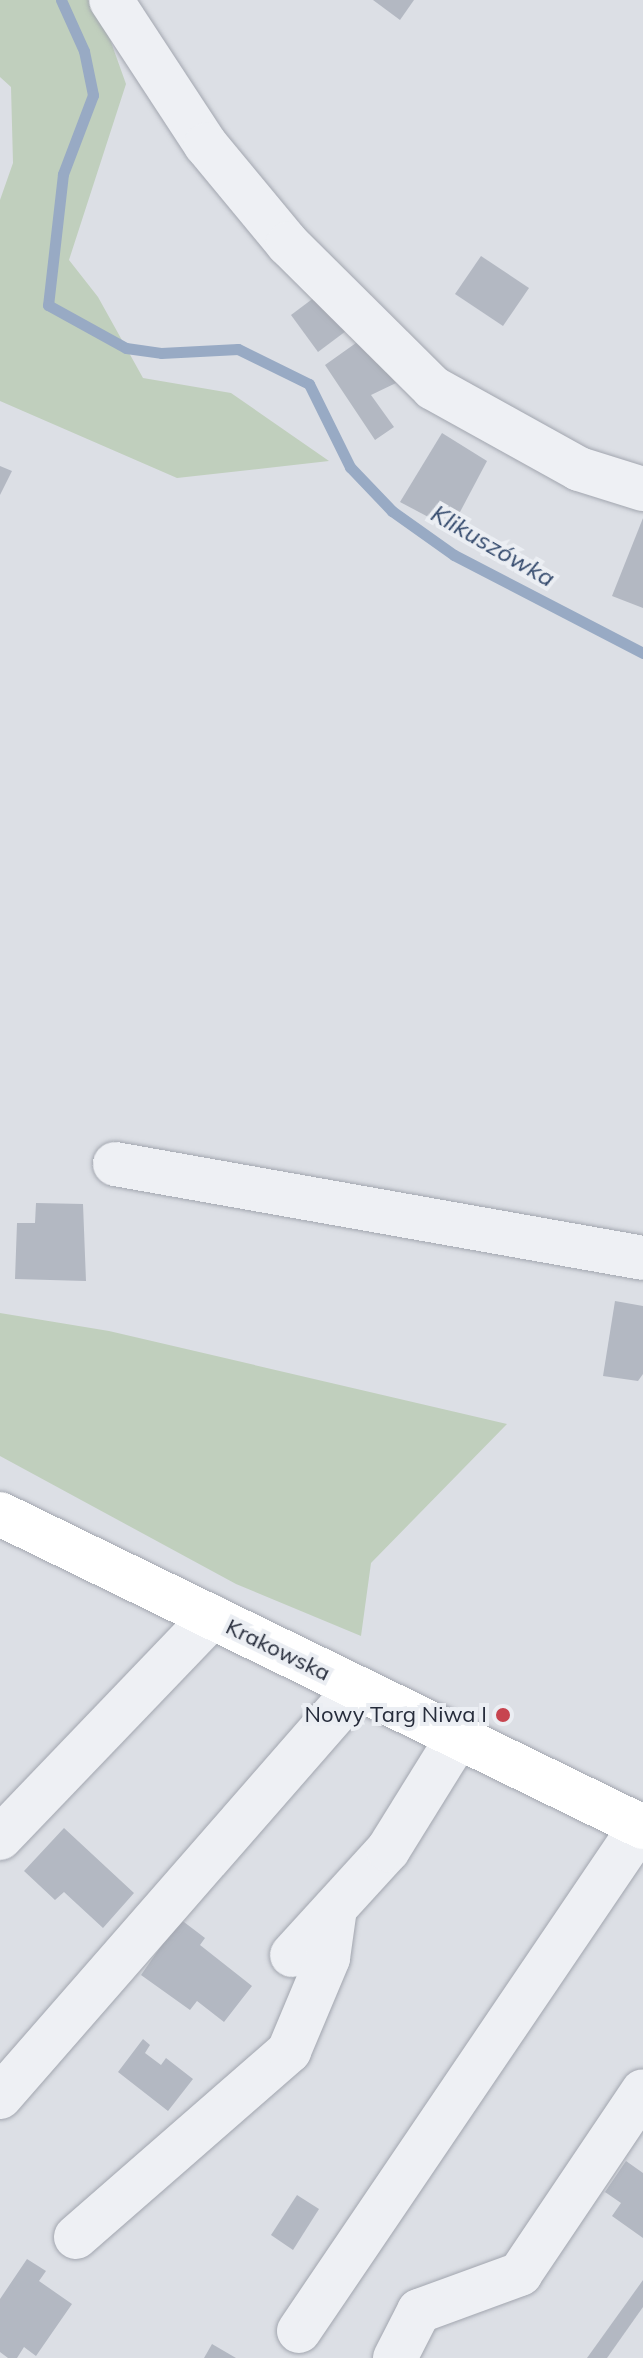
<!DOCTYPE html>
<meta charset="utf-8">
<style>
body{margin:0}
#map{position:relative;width:643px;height:2358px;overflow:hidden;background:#dcdfe5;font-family:Mulish,sans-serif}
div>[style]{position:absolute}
.green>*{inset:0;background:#c0cfbd}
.stream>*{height:11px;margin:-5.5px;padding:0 5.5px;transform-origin:5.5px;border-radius:5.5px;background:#98aac4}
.building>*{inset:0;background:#b3b8c2}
.roads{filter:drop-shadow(0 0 2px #a2a6af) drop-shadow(0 0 2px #a2a6af)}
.minor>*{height:44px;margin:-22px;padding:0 22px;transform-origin:22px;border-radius:22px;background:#eef0f4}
.major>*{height:44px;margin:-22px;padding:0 22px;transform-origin:22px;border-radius:22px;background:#fff}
.dots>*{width:22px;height:22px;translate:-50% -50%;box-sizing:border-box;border:4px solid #ebeef3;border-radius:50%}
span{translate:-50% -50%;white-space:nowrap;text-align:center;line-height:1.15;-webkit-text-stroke:8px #ebeef3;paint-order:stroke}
.street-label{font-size:22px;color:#262c3b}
.poi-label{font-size:22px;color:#262c3b}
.right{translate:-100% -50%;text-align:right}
.water-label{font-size:24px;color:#33496c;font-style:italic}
</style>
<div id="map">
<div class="green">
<div style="clip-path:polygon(0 0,96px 0,126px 84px,69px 260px,98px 297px,143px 378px,231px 393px,329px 461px,177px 478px,0 401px,0 200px,13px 163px,11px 87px,0 77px)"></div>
<div style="clip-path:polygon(0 1313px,109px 1331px,507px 1424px,371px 1563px,361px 1636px,236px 1584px,0 1456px)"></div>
</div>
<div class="stream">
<div style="left:61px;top:0;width:56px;rotate:65.7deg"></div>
<div style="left:84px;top:51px;width:45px;rotate:78.4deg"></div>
<div style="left:93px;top:95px;width:85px;rotate:110.8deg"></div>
<div style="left:63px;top:174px;width:132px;rotate:96.5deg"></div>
<div style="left:48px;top:305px;width:89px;rotate:28.9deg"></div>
<div style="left:126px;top:348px;width:35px;rotate:8deg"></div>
<div style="left:161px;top:353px;width:77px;rotate:-3deg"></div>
<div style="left:238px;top:349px;width:79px;rotate:26.2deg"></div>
<div style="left:309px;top:384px;width:93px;rotate:63.7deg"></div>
<div style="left:350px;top:467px;width:61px;rotate:46.3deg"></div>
<div style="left:392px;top:511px;width:76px;rotate:35.4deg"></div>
<div style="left:454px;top:555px;width:213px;rotate:27.4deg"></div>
</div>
<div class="building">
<div style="clip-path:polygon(373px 0,414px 0,400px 20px)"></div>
<div style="clip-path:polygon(481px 256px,529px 288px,503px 326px,455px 294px)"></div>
<div style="clip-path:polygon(319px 294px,346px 331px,318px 352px,291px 315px)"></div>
<div style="clip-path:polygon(363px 338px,396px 383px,371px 395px,394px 427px,375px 440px,325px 365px)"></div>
<div style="clip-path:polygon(442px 433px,487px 461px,451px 529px,400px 502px)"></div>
<div style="clip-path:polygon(0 466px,12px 471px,0 495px)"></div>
<div style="clip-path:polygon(643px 518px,643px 608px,612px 596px)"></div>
<div style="clip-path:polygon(36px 1203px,83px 1204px,86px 1281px,15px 1279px,17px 1223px,35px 1223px)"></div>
<div style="clip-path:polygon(615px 1301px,643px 1306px,643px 1374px,638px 1381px,603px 1376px)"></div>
<div style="clip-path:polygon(64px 1828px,134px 1893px,103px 1928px,64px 1892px,55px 1900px,24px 1871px)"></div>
<div style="clip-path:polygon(180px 1919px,205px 1938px,200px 1945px,252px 1986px,224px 2022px,197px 2001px,190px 2010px,141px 1975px)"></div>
<div style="clip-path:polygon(143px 2039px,150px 2045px,145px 2053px,161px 2065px,166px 2058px,193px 2079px,168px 2111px,118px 2072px)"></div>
<div style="clip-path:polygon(626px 2161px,643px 2173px,643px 2238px,612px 2216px,621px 2203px,605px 2192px)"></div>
<div style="clip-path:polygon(297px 2195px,319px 2209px,293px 2250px,271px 2235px)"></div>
<div style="clip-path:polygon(27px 2259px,46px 2271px,39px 2281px,72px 2304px,36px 2356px,24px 2347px,17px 2358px,8px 2358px,0 2352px,0 2299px)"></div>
<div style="clip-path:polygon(643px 2280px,643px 2307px,607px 2358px,587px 2358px)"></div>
<div style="clip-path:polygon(212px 2344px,236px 2358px,204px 2358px)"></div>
</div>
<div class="roads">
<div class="minor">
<div style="left:111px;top:0;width:173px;rotate:56.8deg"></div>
<div style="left:206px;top:145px;width:129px;rotate:50.4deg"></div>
<div style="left:288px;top:244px;width:204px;rotate:44.8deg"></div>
<div style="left:433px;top:388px;width:167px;rotate:29deg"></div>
<div style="left:579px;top:469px;width:67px;rotate:17.4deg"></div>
<div style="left:115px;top:1164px;width:536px;rotate:10.09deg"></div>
<div style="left:0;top:1838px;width:306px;rotate:-46.2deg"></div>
<div style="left:292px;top:1955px;width:142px;rotate:-47.6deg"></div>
<div style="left:388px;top:1850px;width:133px;rotate:-58.2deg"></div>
<div style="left:0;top:2097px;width:543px;rotate:-48.88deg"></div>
<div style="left:76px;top:2237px;width:283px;rotate:-41.1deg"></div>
<div style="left:289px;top:2051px;width:101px;rotate:-67.2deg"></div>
<div style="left:328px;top:1958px;width:50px;rotate:-82deg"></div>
<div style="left:299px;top:2331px;width:610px;rotate:-55.89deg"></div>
<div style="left:395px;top:2358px;width:53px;rotate:-62.9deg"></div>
<div style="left:419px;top:2311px;width:108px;rotate:-20.1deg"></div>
<div style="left:520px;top:2274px;width:220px;rotate:-56.1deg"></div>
</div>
<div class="major">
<div style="left:0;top:1514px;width:715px;rotate:25.96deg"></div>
</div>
</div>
<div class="dots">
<div style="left:503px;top:1715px;background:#c7444f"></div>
</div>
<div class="street-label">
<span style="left:278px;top:1650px;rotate:26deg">Krakowska</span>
</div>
<div class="poi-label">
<span class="right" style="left:487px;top:1715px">Nowy Targ Niwa I</span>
</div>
<div class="water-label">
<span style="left:493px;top:546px;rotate:30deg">Klikuszówka</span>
</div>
</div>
